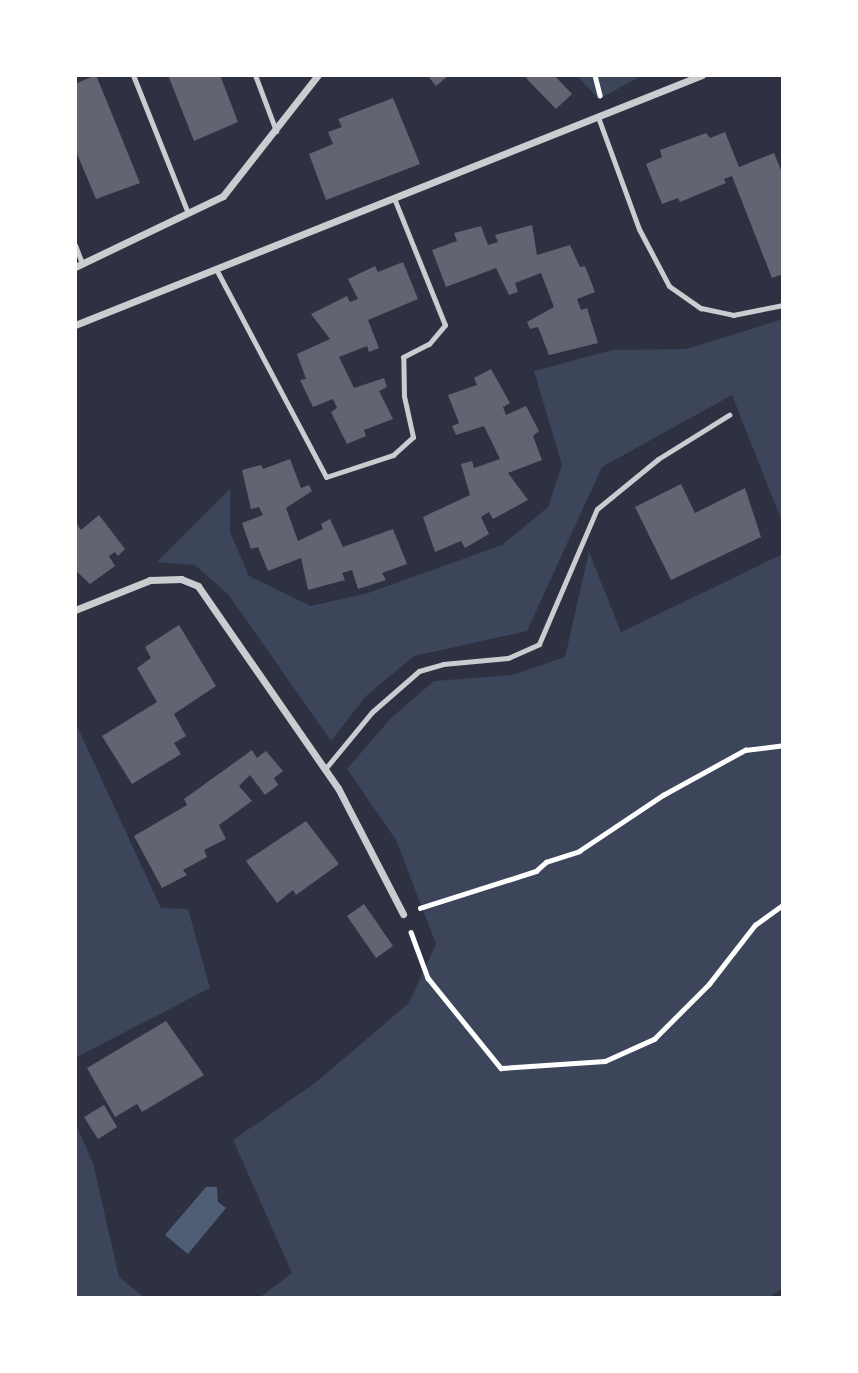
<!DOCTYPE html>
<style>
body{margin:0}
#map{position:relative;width:858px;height:1373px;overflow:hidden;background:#2d3142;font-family:"Archivo Narrow",sans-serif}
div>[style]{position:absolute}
.green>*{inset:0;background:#3c4559}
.water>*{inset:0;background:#4f5d75}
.building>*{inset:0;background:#626471}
.path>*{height:4.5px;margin:-2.25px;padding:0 2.25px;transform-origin:2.25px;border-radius:2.25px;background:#fff}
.service>*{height:5px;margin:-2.5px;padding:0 2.5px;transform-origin:2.5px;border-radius:2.5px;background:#caccd0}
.minor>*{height:7px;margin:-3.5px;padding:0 3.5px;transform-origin:3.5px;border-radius:3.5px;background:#caccd0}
span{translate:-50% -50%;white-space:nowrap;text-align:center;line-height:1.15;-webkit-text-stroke:5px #fff;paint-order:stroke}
.frame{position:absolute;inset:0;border:77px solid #fff;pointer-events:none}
</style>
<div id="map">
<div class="green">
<div style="clip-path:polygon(576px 75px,643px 75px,599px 99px)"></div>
<div style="clip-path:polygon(783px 319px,783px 524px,732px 395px,602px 467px,527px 631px,414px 656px,366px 696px,331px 741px,228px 594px,195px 565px,157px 562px,230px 489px,230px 532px,249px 576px,311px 606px,368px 593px,502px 545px,548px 507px,562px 465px,534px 371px,612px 350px,686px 349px)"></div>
<div style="clip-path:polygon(589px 552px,621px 632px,783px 554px,783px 1288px,768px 1298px,259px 1298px,292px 1273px,233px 1140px,315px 1083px,409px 1003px,436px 944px,396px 840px,347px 769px,391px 718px,434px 681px,512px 675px,565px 657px)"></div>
<div style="clip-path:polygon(77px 726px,161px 908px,188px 909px,210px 988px,75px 1058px)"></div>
<div style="clip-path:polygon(75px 1122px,93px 1163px,119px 1277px,145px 1298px,75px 1298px)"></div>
</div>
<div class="water">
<div style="clip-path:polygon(206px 1187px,217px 1187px,218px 1202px,226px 1208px,188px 1254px,165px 1235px)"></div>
</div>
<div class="building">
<div style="clip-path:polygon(96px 75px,140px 183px,96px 199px,75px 149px,75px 84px)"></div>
<div style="clip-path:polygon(168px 75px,220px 75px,238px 122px,194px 141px)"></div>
<div style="clip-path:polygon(427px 75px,449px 75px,436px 86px)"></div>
<div style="clip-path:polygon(529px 75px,554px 75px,572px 94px,556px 109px,526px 78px)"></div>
<div style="clip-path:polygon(393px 98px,420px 164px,326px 200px,309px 154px,333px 144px,328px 132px,342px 127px,338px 119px)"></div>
<div style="clip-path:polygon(725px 132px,739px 167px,774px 153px,783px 175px,783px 274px,772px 278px,732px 176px,724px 179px,726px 183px,680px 202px,678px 198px,662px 204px,646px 164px,662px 157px,660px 150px,706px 133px,710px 138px)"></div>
<div style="clip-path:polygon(532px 225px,537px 255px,570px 245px,580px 267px,585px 266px,595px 292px,577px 299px,581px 310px,587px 308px,598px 343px,549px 355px,538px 327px,530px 329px,527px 322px,554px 307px,541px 273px,515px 283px,518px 292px,509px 295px,496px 268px,446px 287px,432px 250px,457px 241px,454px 233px,481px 226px,488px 245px,498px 242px,495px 235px)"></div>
<div style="clip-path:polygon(403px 262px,418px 299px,368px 320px,379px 348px,369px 352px,367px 346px,339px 357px,354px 388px,384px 378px,387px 387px,379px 391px,393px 419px,364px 430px,366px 436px,347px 444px,331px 412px,337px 408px,333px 399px,313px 407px,300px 380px,306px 379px,297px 354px,330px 339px,311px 314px,347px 296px,350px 302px,358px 299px,348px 279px,375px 266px,378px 272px)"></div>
<div style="clip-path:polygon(491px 369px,510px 403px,503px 407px,506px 415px,526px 406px,539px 431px,533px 436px,542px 460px,508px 473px,528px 500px,493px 519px,489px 512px,481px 517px,489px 534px,465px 548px,461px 541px,435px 552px,423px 517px,470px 495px,461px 464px,472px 461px,474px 468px,500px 459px,484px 426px,456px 435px,452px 426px,459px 423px,448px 395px,477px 385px,474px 378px)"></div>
<div style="clip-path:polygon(290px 459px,301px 488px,309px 485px,312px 491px,286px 508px,298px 541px,323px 529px,321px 524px,330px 519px,343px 547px,393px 529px,407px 564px,382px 573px,386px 580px,358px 589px,352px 570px,342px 573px,345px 580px,308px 590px,301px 558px,268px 571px,258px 547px,251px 549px,242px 523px,263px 515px,259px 507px,251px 509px,242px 470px,261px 465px,263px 469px)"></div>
<div style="clip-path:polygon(681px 484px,695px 513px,745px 488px,761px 537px,671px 580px,635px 507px)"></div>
<div style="clip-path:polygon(99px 515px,125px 549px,118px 556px,115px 552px,109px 556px,115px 566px,90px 584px,75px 570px,75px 521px,81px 530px)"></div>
<div style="clip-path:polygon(179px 625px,216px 686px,174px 714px,186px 736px,174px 743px,181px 754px,132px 784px,102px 736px,157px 702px,137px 668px,151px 658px,145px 647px)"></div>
<div style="clip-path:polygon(252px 750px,257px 758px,266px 751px,283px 771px,274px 778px,278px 785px,265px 795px,250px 775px,239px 786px,252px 801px,219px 825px,226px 839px,204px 850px,207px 857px,183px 870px,187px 875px,162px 888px,134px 836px,187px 805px,184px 799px)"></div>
<div style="clip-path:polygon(306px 821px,339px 864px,296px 895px,293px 890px,277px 903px,246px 861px)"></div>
<div style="clip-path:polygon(364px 904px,393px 946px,376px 958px,347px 916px)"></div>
<div style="clip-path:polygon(166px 1021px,204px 1075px,142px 1112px,137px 1104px,115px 1117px,87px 1068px)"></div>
<div style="clip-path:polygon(104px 1105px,117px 1127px,98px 1139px,84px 1117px)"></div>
</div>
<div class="path">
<div style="left:595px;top:75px;width:21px;rotate:76deg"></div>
<div style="left:420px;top:908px;width:122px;rotate:-17.7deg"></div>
<div style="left:536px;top:871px;width:13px;rotate:-42deg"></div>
<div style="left:546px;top:862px;width:35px;rotate:-18deg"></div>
<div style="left:579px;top:851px;width:101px;rotate:-33.7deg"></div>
<div style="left:663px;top:795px;width:94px;rotate:-28.8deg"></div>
<div style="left:745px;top:750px;width:38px;rotate:-7deg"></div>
<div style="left:411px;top:932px;width:49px;rotate:69.7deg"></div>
<div style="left:428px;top:978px;width:116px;rotate:51deg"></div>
<div style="left:501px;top:1068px;width:104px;rotate:-3.9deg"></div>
<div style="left:605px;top:1061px;width:54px;rotate:-24.2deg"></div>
<div style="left:654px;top:1039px;width:78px;rotate:-45deg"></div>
<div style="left:709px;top:984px;width:75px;rotate:-52.1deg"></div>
<div style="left:755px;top:925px;width:34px;rotate:-36deg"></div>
</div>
<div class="service">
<div style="left:133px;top:75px;width:146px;rotate:68.3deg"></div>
<div style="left:255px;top:75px;width:60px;rotate:69.4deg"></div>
<div style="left:598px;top:117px;width:119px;rotate:69.9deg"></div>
<div style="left:639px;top:229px;width:64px;rotate:62.2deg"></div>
<div style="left:669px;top:286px;width:39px;rotate:35deg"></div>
<div style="left:701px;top:308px;width:33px;rotate:12deg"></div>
<div style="left:733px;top:315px;width:51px;rotate:-11.3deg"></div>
<div style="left:75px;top:245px;width:19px;rotate:69deg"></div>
<div style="left:216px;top:269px;width:235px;rotate:62.1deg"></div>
<div style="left:326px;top:477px;width:71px;rotate:-18.2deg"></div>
<div style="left:393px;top:455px;width:27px;rotate:-42deg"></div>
<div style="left:413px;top:437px;width:42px;rotate:-102.4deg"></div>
<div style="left:404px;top:396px;width:39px;rotate:-91deg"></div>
<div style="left:403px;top:357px;width:29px;rotate:-27deg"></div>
<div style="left:429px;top:344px;width:25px;rotate:-50deg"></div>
<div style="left:445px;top:325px;width:137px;rotate:-111.9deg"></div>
<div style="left:325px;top:769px;width:74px;rotate:-50.5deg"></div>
<div style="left:372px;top:712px;width:62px;rotate:-41.1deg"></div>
<div style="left:419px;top:671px;width:25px;rotate:-16deg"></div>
<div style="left:443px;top:664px;width:65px;rotate:-5.3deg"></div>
<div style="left:508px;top:658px;width:34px;rotate:-24deg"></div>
<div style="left:539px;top:644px;width:147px;rotate:-66.8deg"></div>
<div style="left:597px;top:509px;width:79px;rotate:-39.3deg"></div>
<div style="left:658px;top:459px;width:84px;rotate:-31.8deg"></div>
</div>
<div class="minor">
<div style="left:75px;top:267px;width:164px;rotate:-25.6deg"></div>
<div style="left:223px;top:196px;width:154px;rotate:-51.9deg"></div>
<div style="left:75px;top:325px;width:675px;rotate:-21.74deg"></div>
<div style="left:75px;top:610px;width:81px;rotate:-21.8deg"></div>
<div style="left:150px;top:580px;width:31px;rotate:-2deg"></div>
<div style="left:181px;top:579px;width:18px;rotate:22deg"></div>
<div style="left:198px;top:586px;width:246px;rotate:55.3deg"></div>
<div style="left:338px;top:788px;width:142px;rotate:62.7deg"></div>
</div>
<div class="frame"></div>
</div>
